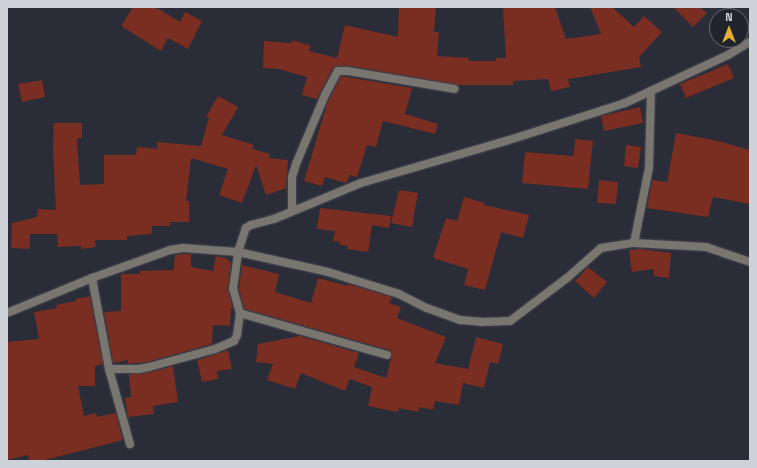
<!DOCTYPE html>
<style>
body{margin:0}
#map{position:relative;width:757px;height:468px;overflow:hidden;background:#2a2c38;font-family:"Space Grotesk",sans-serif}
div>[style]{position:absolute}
.building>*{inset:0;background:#7a2d21}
.roads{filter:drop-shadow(0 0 1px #454752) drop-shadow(0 0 1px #454752)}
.minor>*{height:8px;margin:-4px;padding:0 4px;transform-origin:4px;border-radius:4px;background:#797670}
span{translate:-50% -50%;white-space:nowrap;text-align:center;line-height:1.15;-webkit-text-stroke:3.5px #21232e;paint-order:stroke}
.frame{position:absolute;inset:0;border:8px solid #d0d2d9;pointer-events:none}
.north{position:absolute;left:709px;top:8px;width:40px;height:40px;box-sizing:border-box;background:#21232e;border:1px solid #676972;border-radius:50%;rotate:0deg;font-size:11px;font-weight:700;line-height:16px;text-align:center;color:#d0d2d9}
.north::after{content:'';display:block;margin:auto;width:14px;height:18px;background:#e2af34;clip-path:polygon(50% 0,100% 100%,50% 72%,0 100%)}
</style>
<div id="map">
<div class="building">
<div style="clip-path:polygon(133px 7px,155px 7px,180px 22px,185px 12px,202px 21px,188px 49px,168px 38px,161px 51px,121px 26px)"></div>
<div style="clip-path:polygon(399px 7px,436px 7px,434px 32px,439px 32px,437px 56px,469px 58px,469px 61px,496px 61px,496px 58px,506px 58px,503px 7px,555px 7px,566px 39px,601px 34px,590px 7px,612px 7px,634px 27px,644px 16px,662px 32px,639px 57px,641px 67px,568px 79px,570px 87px,551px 91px,548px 79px,513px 81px,513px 85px,458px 85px,349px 66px,338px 66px,333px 68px,317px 99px,302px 95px,307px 77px,279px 69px,263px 68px,264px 41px,292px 43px,292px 40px,311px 46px,309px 51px,337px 58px,345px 25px,398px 37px)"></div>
<div style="clip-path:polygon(673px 7px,700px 7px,707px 13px,693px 27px)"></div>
<div style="clip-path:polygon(728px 64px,734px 78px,686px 98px,680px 84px)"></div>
<div style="clip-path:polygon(341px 76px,412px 88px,405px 114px,438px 124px,435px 134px,383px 121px,376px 147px,367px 145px,357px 177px,350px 175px,346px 183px,325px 177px,322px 186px,304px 181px,327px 104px)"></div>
<div style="clip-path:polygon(42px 80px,45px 97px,22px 102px,18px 84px)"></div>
<div style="clip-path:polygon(218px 96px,238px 107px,222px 135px,254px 145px,252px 149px,270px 154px,269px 158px,288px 160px,286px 188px,266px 195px,256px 165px,242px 203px,219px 195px,228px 169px,191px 158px,186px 201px,189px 201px,189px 222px,170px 222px,170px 226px,152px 226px,152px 234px,127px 236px,127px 240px,95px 240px,96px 247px,81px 249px,81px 246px,58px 247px,57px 234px,30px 234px,30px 249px,11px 248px,12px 223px,37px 217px,38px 209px,56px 210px,53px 146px,54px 123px,82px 123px,82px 138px,77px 138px,80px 185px,104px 184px,104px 155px,136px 155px,137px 147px,157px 149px,157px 142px,201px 146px,209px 118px,206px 117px)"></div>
<div style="clip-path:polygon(640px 107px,643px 123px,604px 131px,601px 116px)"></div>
<div style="clip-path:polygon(676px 133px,718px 141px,750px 150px,750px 204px,713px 197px,708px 217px,647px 208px,652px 180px,667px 182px)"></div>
<div style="clip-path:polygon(575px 139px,593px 141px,588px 189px,522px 183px,525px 152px,574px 156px)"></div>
<div style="clip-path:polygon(626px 145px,641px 147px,638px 168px,624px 166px)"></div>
<div style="clip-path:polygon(599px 180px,618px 182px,616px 204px,597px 203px)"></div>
<div style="clip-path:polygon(399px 190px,418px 193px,412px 227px,391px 223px)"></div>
<div style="clip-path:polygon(464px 197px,485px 203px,484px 205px,529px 215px,523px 238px,501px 232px,485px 290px,464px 285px,468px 269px,433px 258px,446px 218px,457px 221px)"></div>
<div style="clip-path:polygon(320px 208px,391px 216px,389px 228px,372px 225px,368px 252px,347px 249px,348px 246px,340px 245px,340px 242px,333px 241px,335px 231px,317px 229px)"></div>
<div style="clip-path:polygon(641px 249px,671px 253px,669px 278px,654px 276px,654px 269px,632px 272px,629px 250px)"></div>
<div style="clip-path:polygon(183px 254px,191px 254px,191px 267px,213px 271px,216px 256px,228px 259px,228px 261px,231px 262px,228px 289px,233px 309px,231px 308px,230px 326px,213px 325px,212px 344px,148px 362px,128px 364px,128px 360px,113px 363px,104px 312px,121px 311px,121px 274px,140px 274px,140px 271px,174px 270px,175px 255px)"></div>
<div style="clip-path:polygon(242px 265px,279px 274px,275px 292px,311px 303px,318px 278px,348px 286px,348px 284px,392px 297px,389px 303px,401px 307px,397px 318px,446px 337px,435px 363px,468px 369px,476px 337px,503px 344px,498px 364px,490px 362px,484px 388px,463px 383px,459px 405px,435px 401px,433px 410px,419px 407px,418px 412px,399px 408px,398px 412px,368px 406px,372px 387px,350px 379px,345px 391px,301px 373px,295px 389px,267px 380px,273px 364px,256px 362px,258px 344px,300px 336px,359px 353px,354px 367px,386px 378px,392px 354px,389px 350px,244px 309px,239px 289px)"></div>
<div style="clip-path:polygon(588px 267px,607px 282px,594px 298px,575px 281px)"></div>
<div style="clip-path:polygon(90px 296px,103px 364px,95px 366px,95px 386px,78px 386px,84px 416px,96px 413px,97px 417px,116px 413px,123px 440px,41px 461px,29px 461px,28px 455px,7px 460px,7px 342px,39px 339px,34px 312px,57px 308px,56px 305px,76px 301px,76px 299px)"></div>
<div style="clip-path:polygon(228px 350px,232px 369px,217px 371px,218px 379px,202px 382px,197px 360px)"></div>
<div style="clip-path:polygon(173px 366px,178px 402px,153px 406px,154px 414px,128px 417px,125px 398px,131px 397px,129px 374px,150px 372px)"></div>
</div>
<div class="roads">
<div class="minor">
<div style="left:292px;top:211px;width:34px;rotate:-90deg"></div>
<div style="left:292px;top:177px;width:14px;rotate:-73deg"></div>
<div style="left:296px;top:164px;width:75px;rotate:-67.2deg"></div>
<div style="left:325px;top:95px;width:27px;rotate:-62deg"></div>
<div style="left:338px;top:71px;width:10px"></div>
<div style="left:348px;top:71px;width:108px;rotate:9.6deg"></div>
<div style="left:634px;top:243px;width:76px;rotate:-78.7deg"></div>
<div style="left:649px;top:168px;width:77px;rotate:-88.5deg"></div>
<div style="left:92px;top:278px;width:93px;rotate:79.4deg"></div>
<div style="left:109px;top:369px;width:78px;rotate:74.4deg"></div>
<div style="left:7px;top:313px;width:92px;rotate:-22.4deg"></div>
<div style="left:92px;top:278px;width:83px;rotate:-19.7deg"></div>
<div style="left:170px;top:250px;width:13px;rotate:-9deg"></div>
<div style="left:183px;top:248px;width:55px;rotate:4.2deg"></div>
<div style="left:238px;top:252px;width:25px;rotate:-72deg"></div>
<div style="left:246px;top:228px;width:6px;rotate:-31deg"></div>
<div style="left:251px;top:225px;width:24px;rotate:-15deg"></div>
<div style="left:274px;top:219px;width:94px;rotate:-22.5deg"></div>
<div style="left:361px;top:183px;width:151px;rotate:-16.2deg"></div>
<div style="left:506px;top:141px;width:125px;rotate:-17.7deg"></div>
<div style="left:625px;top:103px;width:114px;rotate:-25deg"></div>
<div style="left:728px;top:55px;width:26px;rotate:-31deg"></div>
<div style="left:387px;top:355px;width:153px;rotate:-164.1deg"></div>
<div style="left:240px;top:313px;width:25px;rotate:-106deg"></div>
<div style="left:233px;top:289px;width:37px;rotate:-82deg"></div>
<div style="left:238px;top:252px;width:92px;rotate:12.5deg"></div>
<div style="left:328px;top:272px;width:74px;rotate:17.2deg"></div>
<div style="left:399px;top:294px;width:31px;rotate:27deg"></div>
<div style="left:427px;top:308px;width:35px;rotate:20deg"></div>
<div style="left:460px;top:320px;width:21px;rotate:5deg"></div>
<div style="left:481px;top:322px;width:29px;rotate:-2deg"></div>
<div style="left:510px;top:321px;width:71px;rotate:-37deg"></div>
<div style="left:567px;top:278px;width:45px;rotate:-41.4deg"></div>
<div style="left:601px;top:248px;width:33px;rotate:-9deg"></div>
<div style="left:634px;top:243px;width:72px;rotate:3.2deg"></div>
<div style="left:706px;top:247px;width:46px;rotate:18.8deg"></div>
<div style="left:109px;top:369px;width:29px"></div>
<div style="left:138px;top:369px;width:11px;rotate:-10deg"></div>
<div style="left:149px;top:367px;width:68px;rotate:-15.3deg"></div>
<div style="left:215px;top:349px;width:21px;rotate:-23deg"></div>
<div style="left:234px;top:341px;width:7px;rotate:-63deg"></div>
<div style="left:237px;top:335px;width:22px;rotate:-82deg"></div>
</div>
</div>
<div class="frame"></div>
<div class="north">N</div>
</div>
